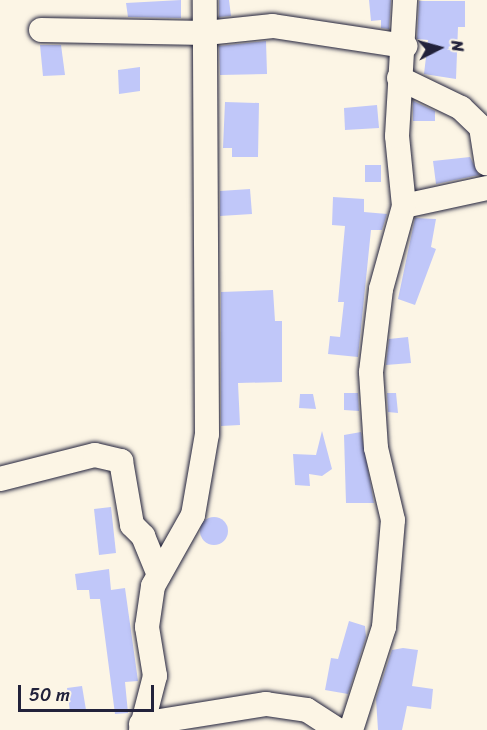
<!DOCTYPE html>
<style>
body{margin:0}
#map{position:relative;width:487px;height:730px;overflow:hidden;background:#fcf5e5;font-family:Sriracha,sans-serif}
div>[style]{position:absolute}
.building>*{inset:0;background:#c0c7f9}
.round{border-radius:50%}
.roads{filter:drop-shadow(0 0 2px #22223b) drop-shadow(0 0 2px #22223b)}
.minor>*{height:24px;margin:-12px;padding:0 12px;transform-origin:12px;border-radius:12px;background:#fcf5e5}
span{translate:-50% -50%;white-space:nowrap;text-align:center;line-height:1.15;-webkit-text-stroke:6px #fcf5e5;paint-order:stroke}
.north{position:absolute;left:409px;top:18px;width:60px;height:60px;-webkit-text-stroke:4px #fcf5e5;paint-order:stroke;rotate:84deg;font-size:16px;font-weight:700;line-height:24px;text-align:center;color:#22223b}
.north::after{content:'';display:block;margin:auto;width:21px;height:27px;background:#22223b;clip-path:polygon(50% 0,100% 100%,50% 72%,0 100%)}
.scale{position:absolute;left:18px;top:685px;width:136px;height:27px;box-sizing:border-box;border:3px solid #22223b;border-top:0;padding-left:8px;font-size:18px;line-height:21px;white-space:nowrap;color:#22223b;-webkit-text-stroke:4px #fcf5e5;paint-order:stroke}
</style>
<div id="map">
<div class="building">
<div style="clip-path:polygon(181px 0,181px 18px,128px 17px,126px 3px)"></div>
<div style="clip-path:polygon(219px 0,229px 0,231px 16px,219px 17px)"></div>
<div style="clip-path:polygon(369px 0,391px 0,389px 29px,381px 28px,381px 20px,371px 21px)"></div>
<div style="clip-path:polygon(419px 1px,465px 1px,465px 27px,458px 27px,456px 79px,424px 74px,428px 40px,417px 39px)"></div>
<div style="clip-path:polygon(266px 41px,267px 74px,220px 75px,219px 46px)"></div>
<div style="clip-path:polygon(40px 45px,61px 45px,65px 75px,43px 76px)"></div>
<div style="clip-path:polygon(140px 67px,140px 91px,119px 94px,118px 70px)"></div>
<div style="clip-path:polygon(413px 101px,435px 111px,435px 121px,413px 121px)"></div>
<div style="clip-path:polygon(225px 102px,259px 103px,258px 157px,232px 157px,232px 148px,223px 148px)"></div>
<div style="clip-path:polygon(377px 105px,379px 128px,345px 130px,344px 108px)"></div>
<div style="clip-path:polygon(470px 157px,479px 175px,436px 184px,433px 161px)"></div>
<div style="clip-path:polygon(365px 165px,381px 165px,381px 182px,365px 182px)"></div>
<div style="clip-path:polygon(250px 189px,252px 214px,220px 216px,220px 191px)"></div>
<div style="clip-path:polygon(333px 197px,364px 199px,364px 212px,387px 214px,382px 230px,371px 230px,358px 357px,328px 354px,330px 336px,340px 337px,344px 302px,338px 302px,345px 226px,332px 225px)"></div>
<div style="clip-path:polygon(415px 218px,436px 219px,431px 247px,436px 249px,415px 305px,398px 299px)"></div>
<div style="clip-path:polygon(273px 290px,275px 321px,282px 321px,282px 382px,238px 383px,240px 425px,221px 426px,221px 292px)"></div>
<div style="clip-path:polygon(408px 337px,411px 363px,386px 365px,389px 339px)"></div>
<div style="clip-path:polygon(344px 393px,358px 393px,359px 411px,344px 410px)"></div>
<div style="clip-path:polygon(387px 393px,396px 393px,398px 413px,388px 412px)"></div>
<div style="clip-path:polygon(300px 394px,313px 394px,316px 409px,299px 408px)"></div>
<div style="clip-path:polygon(322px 431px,332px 469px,322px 476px,309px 474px,310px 486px,295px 485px,293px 454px,316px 455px)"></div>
<div style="clip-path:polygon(361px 432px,374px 503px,346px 503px,344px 435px)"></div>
<div style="clip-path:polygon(111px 507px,116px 553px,99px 555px,94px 509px)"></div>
<div class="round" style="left:200px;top:517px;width:28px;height:28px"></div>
<div style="clip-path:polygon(109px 569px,111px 590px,125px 588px,138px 681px,125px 682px,128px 713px,115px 714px,100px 599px,90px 599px,89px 590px,77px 590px,75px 574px)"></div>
<div style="clip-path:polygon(349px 621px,365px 626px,366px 637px,348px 694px,325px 690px,331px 658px,338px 659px)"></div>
<div style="clip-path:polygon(403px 648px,418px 650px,412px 686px,433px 689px,431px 709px,407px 706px,402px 730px,378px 730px,376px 699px,392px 650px)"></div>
<div style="clip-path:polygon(82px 686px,86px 710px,70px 712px,67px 688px)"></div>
</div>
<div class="roads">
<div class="minor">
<div style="left:41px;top:30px;width:165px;rotate:1deg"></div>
<div style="left:206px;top:33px;width:67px;rotate:-6deg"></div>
<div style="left:273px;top:26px;width:134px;rotate:8.6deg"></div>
<div style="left:399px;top:78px;width:69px;rotate:25.8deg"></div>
<div style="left:461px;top:108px;width:28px;rotate:44deg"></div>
<div style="left:481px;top:127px;width:37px;rotate:81deg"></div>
<div style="left:404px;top:206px;width:85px;rotate:-12.2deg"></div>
<div style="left:0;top:479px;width:98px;rotate:-14.2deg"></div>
<div style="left:95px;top:455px;width:27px;rotate:13deg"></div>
<div style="left:121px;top:461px;width:65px;rotate:80.2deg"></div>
<div style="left:132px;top:525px;width:16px;rotate:45deg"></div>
<div style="left:143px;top:536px;width:42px;rotate:67.7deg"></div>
<div style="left:141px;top:724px;width:127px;rotate:-9.1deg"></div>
<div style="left:266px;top:704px;width:41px;rotate:8.3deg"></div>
<div style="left:307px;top:710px;width:37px;rotate:33deg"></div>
<div style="left:141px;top:730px;width:56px;rotate:-75.5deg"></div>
<div style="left:155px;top:676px;width:50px;rotate:-99.3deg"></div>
<div style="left:147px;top:627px;width:41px;rotate:-81.7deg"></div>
<div style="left:153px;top:586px;width:81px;rotate:-60.6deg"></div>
<div style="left:193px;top:515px;width:82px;rotate:-80.2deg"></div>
<div style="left:207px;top:434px;width:434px;rotate:-90.3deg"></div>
<div style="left:351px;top:730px;width:108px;rotate:-72.2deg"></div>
<div style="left:384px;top:627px;width:107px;rotate:-85.2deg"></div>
<div style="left:393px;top:520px;width:74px;rotate:-103.3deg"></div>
<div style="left:376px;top:448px;width:76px;rotate:-93.8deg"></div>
<div style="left:371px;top:372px;width:84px;rotate:-83.1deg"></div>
<div style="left:381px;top:289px;width:86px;rotate:-74.5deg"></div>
<div style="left:404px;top:206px;width:70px;rotate:-95.7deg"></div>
<div style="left:397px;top:136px;width:136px;rotate:-86.6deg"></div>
</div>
</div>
<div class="north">N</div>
<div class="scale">50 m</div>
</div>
